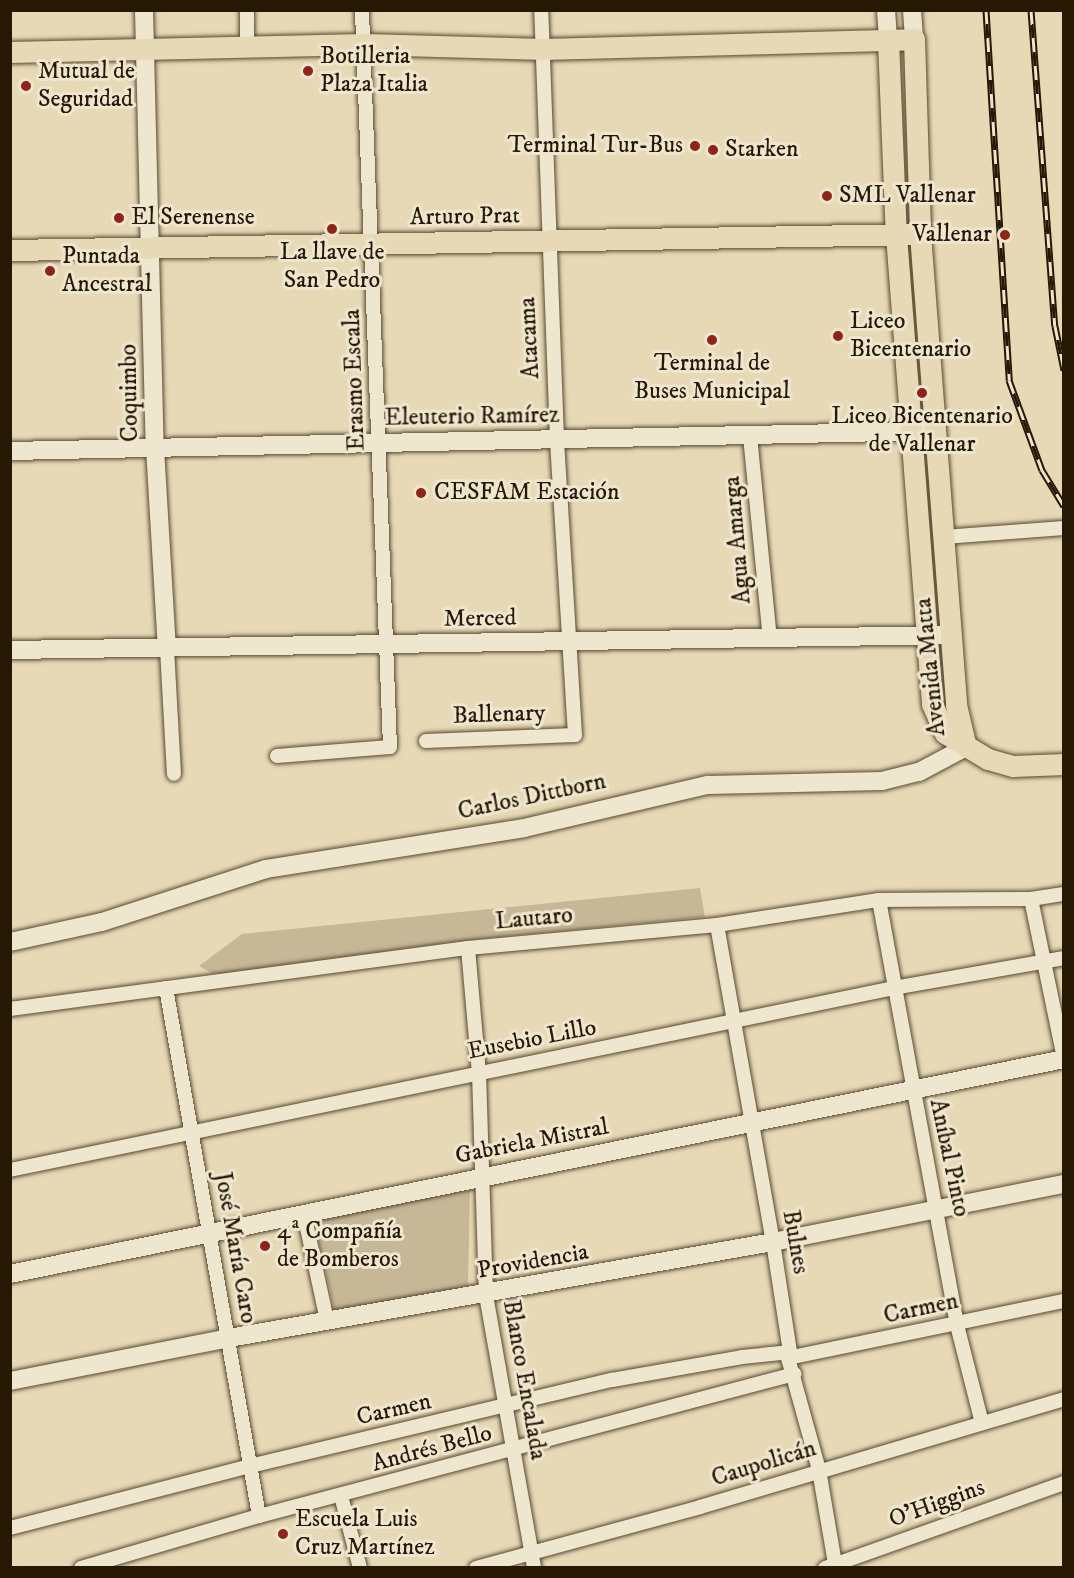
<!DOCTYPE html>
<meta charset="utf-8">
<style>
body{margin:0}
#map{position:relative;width:1074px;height:1578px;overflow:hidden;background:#e7d9b5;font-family:"IM FELL DW Pica",serif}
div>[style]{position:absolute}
.green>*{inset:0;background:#c6b897}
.roads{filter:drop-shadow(0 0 2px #574830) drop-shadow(0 0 2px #574830)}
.street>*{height:14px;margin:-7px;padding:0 7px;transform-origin:7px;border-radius:7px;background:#efe6cf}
.secondary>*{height:18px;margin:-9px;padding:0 9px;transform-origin:9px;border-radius:9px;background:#efe6cf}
.primary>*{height:21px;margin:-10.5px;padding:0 10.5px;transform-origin:10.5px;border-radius:10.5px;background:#e7d9b5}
.rail>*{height:7px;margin-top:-3.5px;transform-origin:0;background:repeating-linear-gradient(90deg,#efe6cf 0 14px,#271804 0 28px);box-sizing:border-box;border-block:2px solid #271804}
.dots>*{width:16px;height:16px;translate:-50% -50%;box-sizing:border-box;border:3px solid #efe6cf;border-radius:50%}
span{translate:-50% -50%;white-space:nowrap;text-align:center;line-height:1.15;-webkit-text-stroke:6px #efe6cf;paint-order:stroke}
.poi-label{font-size:24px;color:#271804}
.left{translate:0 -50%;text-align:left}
.right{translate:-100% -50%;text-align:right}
.street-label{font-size:24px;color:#271804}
.frame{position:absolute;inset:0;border:12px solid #271804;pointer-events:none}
</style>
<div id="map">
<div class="green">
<div style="clip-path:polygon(700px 888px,705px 917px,478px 939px,215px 975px,199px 966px,242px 934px)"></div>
<div style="clip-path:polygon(470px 1187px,468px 1287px,335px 1311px,313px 1218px)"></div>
</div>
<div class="roads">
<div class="street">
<div style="left:247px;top:10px;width:37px;rotate:90deg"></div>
<div style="left:750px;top:436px;width:204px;rotate:84.4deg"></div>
<div style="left:944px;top:537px;width:120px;rotate:-4.3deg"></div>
<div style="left:167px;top:649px;width:125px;rotate:86.8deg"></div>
<div style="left:426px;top:741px;width:149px;rotate:-2.3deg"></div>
<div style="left:575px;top:735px;width:296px;rotate:-93.5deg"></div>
<div style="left:557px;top:440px;width:430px;rotate:-92.1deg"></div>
<div style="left:277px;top:756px;width:113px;rotate:-4.6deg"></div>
<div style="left:390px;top:747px;width:738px;rotate:-92.18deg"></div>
<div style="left:1031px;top:899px;width:163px;rotate:78.3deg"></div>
<div style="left:879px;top:900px;width:432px;rotate:79.6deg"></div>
<div style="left:957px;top:1325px;width:101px;rotate:75.7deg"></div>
<div style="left:717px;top:925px;width:322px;rotate:80deg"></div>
<div style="left:773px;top:1242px;width:111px;rotate:81.2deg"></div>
<div style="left:790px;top:1352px;width:6px;rotate:108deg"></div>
<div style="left:788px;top:1358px;width:116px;rotate:74.5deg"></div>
<div style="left:819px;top:1470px;width:95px;rotate:80.3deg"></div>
<div style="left:468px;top:948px;width:125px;rotate:85deg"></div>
<div style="left:479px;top:1073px;width:222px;rotate:88.2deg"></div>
<div style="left:486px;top:1295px;width:277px;rotate:80deg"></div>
<div style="left:166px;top:988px;width:536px;rotate:80.01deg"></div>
<div style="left:10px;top:1009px;width:462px;rotate:-7.6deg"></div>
<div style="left:468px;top:948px;width:250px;rotate:-5.3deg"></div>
<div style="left:717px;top:925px;width:164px;rotate:-8.8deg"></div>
<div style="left:879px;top:900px;width:152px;rotate:-0.4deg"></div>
<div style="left:1031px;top:899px;width:33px;rotate:-9deg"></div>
<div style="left:10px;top:1170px;width:903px;rotate:-11.63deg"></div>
<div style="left:894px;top:988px;width:173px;rotate:-10deg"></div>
<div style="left:304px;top:1214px;width:108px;rotate:77.8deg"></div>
<div style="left:788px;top:1358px;width:282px;rotate:-11.7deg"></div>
<div style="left:341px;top:1496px;width:74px;rotate:75.2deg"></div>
<div style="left:10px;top:1528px;width:248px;rotate:-14.5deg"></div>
<div style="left:250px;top:1466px;width:372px;rotate:-13.4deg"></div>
<div style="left:612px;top:1380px;width:132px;rotate:-10deg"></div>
<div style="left:742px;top:1357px;width:48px;rotate:-5.9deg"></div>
<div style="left:81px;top:1568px;width:185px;rotate:-16.3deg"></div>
<div style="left:259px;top:1516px;width:554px;rotate:-14.86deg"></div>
<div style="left:476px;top:1568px;width:232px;rotate:-15.2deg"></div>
<div style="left:700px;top:1507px;width:380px;rotate:-16.5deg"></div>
<div style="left:825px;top:1568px;width:254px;rotate:-19.6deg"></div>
</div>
<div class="secondary">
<div style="left:144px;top:10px;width:438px;rotate:88.6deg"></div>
<div style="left:155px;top:448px;width:201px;rotate:86.6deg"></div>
<div style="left:886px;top:10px;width:30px;rotate:86deg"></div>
<div style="left:912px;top:10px;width:29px;rotate:86deg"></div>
<div style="left:10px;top:451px;width:925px;rotate:-1.24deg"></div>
<div style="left:10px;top:650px;width:941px;rotate:-0.91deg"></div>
<div style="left:10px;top:942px;width:94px;rotate:-12.3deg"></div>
<div style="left:102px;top:922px;width:172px;rotate:-17.9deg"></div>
<div style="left:266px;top:869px;width:261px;rotate:-9deg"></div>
<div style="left:524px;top:828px;width:189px;rotate:-13.2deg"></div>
<div style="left:708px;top:785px;width:174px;rotate:-1.3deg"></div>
<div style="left:882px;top:781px;width:38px;rotate:-14deg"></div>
<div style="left:919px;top:772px;width:53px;rotate:-28deg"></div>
<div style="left:10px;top:1274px;width:1076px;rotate:-11.53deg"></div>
<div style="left:10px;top:1381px;width:223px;rotate:-11.1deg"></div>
<div style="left:229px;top:1338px;width:552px;rotate:-10.01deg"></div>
<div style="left:773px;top:1242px;width:297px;rotate:-11.3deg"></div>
</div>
<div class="primary">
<div style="left:888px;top:40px;width:195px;rotate:87.7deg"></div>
<div style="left:896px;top:235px;width:470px;rotate:85.6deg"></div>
<div style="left:932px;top:704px;width:32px;rotate:66deg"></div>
<div style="left:945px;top:733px;width:50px;rotate:31.2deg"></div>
<div style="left:988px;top:759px;width:26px;rotate:16deg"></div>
<div style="left:1013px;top:766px;width:51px;rotate:-2.2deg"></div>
<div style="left:10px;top:52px;width:354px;rotate:-1.3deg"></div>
<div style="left:364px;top:44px;width:179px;rotate:1.6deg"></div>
<div style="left:543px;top:49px;width:371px;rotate:-1.5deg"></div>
<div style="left:914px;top:39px;width:195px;rotate:88.2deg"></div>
<div style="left:920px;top:234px;width:472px;rotate:85.6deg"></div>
<div style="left:956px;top:705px;width:43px;rotate:76.6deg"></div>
<div style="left:10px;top:250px;width:910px;rotate:-1.01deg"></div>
</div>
</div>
<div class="rail">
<div style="left:986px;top:10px;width:371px;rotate:86.4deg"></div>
<div style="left:1009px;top:380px;width:96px;rotate:69.9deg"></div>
<div style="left:1042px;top:470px;width:42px;rotate:58.6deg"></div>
<div style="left:1031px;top:10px;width:317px;rotate:85.7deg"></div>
<div style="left:1055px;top:326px;width:45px;rotate:78.4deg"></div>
</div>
<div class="dots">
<div style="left:308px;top:71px;background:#8f2418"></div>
<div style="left:26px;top:86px;background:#8f2418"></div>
<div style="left:695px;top:146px;background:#8f2418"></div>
<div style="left:713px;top:150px;background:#8f2418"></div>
<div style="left:827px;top:196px;background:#8f2418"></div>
<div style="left:119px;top:218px;background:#8f2418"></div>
<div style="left:332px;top:229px;background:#8f2418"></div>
<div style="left:1005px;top:235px;background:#8f2418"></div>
<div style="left:50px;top:271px;background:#8f2418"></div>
<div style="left:838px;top:336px;background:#8f2418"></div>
<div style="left:712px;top:340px;background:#8f2418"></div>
<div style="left:922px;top:393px;background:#8f2418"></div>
<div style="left:421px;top:493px;background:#8f2418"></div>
<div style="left:265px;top:1246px;background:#8f2418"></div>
<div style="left:283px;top:1534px;background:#8f2418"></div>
</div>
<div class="poi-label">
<span class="left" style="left:320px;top:71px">Botilleria<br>Plaza Italia</span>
<span class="left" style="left:38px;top:86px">Mutual de<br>Seguridad</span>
<span class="right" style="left:683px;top:146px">Terminal Tur-Bus</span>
<span class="left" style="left:725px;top:150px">Starken</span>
<span class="left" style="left:839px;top:196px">SML Vallenar</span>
<span class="left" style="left:131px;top:218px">El Serenense</span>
<span class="right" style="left:992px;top:235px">Vallenar</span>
<span style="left:332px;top:267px">La llave de<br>San Pedro</span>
<span class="left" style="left:62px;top:271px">Puntada<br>Ancestral</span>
<span class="left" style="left:850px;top:336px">Liceo<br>Bicentenario</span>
<span style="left:712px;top:378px">Terminal de<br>Buses Municipal</span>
<span style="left:922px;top:431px">Liceo Bicentenario<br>de Vallenar</span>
<span class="left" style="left:434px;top:493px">CESFAM Estación</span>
<span class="left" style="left:277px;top:1246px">4ª Compañía<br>de Bomberos</span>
<span class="left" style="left:295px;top:1534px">Escuela Luis<br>Cruz Martínez</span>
</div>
<div class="street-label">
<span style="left:465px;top:217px;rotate:-1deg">Arturo Prat</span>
<span style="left:530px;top:338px;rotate:-93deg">Atacama</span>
<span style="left:355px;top:380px;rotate:-92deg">Erasmo Escala</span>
<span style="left:130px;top:393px;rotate:-91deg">Coquimbo</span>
<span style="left:472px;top:417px;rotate:-1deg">Eleuterio Ramírez</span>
<span style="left:738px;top:540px;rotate:-95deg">Agua Amarga</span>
<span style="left:480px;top:619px;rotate:-1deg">Merced</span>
<span style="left:931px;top:667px;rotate:-96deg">Avenida Matta</span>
<span style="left:499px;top:715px;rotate:-2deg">Ballenary</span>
<span style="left:532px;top:797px;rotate:-12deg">Carlos Dittborn</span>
<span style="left:534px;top:919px;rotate:-5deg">Lautaro</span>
<span style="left:532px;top:1040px;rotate:-11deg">Eusebio Lillo</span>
<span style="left:532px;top:1142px;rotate:-11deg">Gabriela Mistral</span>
<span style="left:949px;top:1158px;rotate:78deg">Aníbal Pinto</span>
<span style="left:795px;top:1242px;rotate:80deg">Bulnes</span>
<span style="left:235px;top:1248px;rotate:80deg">José María Caro</span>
<span style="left:533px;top:1262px;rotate:-10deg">Providencia</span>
<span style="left:921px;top:1309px;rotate:-12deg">Carmen</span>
<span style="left:524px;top:1380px;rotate:80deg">Blanco Encalada</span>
<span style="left:394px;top:1410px;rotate:-13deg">Carmen</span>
<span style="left:432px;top:1449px;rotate:-15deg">Andrés Bello</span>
<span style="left:764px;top:1464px;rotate:-17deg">Caupolicán</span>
<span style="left:937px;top:1504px;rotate:-20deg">O'Higgins</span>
</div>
<div class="frame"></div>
</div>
